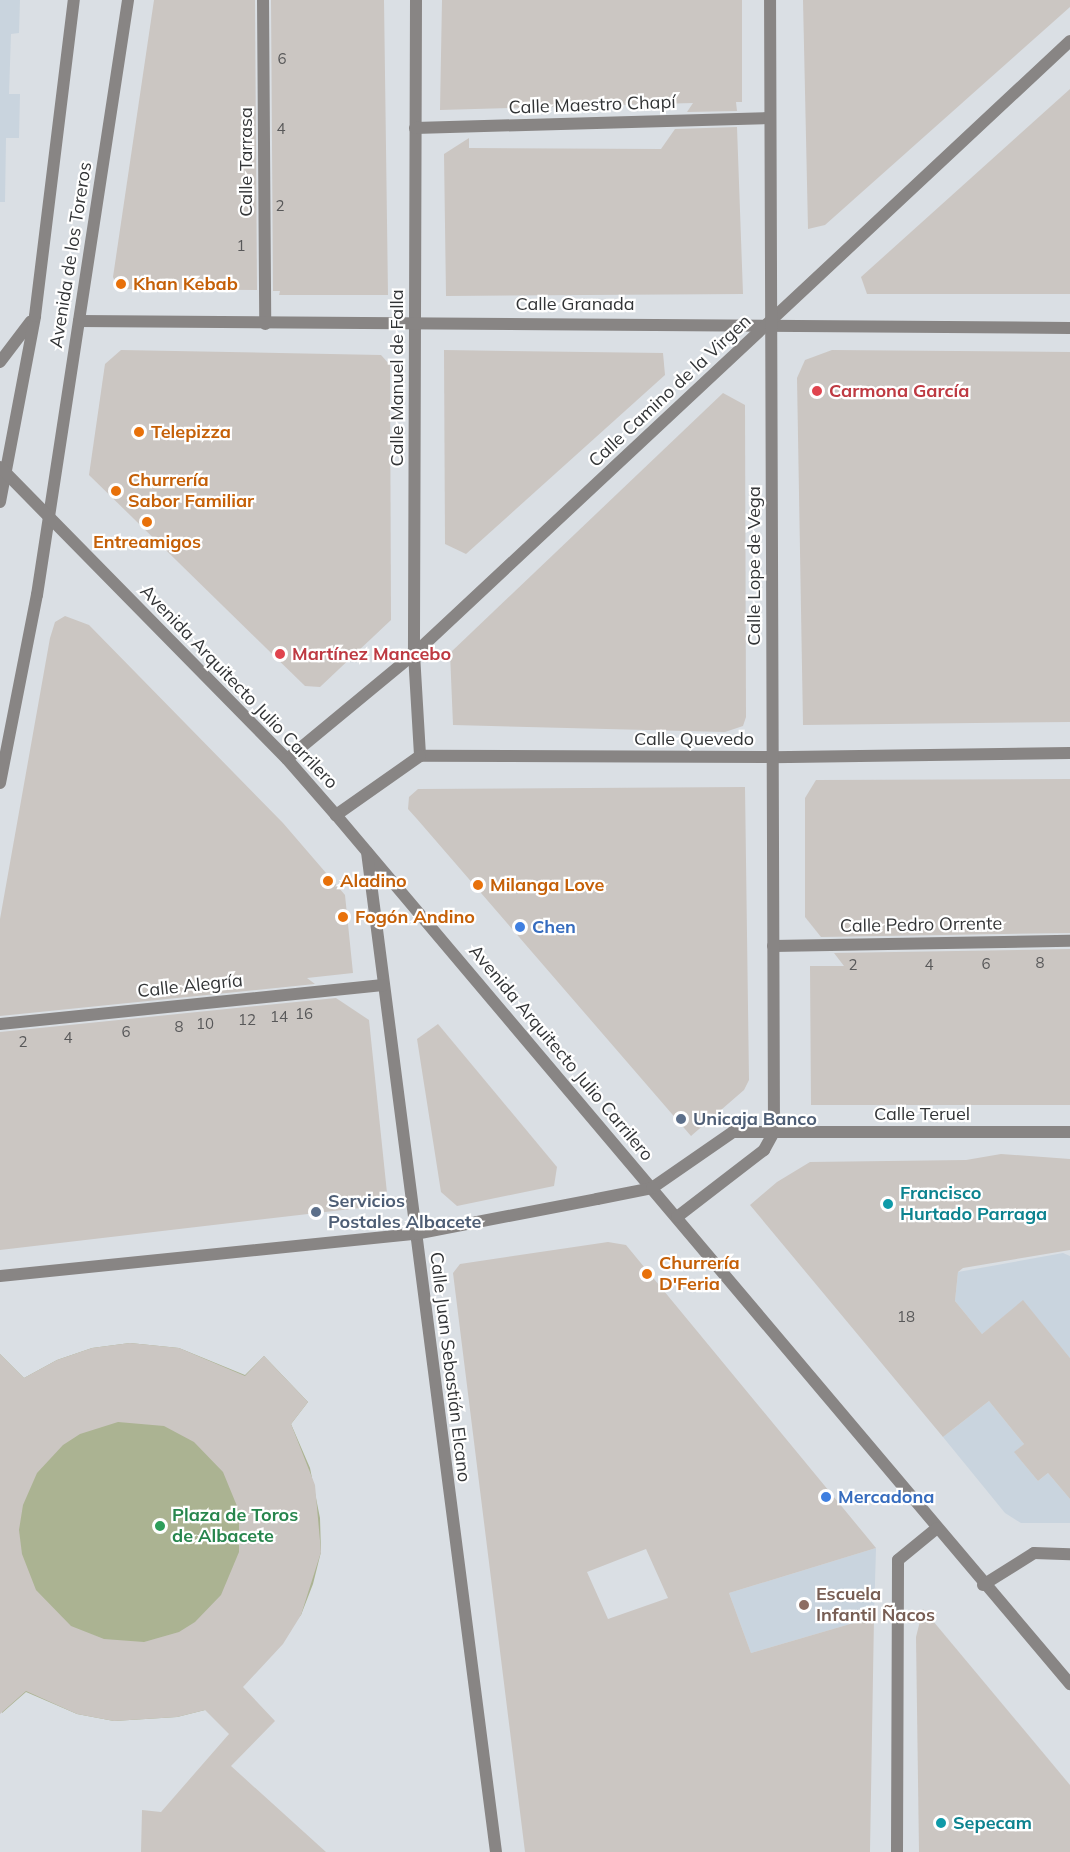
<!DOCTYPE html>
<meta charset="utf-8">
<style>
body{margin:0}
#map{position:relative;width:1070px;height:1852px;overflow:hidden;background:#dadfe4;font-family:Mulish,sans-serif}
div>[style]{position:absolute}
.built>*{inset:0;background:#c9d4de}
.green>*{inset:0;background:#abb392}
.building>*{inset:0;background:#cbc6c2}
.minor>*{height:12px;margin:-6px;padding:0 6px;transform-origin:6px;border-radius:6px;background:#888584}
.tertiary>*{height:12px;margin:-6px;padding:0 6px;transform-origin:6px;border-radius:6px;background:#888584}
.dots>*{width:16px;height:16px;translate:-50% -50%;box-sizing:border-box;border:3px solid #fff;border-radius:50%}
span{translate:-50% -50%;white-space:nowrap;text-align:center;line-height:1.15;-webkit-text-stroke:4.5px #fff;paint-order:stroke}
.number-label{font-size:15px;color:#585859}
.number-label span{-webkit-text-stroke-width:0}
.street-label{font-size:18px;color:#323436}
.food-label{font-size:18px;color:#c56008;font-weight:700}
.left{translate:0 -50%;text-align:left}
.health-label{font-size:18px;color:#be3a42;font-weight:700}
.shop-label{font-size:18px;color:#366cbe;font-weight:700}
.service-label{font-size:18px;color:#4e5e75;font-weight:700}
.culture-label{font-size:18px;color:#0d838f;font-weight:700}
.leisure-label{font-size:18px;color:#27864d;font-weight:700}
.education-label{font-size:18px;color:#785e54;font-weight:700}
</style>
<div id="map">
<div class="built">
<div style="clip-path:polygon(0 0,20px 0,19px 33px,11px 34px,9px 94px,20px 94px,19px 138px,6px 138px,5px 202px,0 202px)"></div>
<div style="clip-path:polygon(1063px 1253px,1070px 1256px,1070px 1358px,1023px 1301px,982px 1334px,955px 1301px,958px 1272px)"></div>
<div style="clip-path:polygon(989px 1401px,1024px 1444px,1015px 1453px,1038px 1481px,1048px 1473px,1070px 1499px,1070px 1523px,1021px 1523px,1005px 1513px,943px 1437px)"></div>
<div style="clip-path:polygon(876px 1548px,874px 1617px,751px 1653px,729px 1593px)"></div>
</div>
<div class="green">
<div style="clip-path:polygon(130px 1343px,179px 1348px,245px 1375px,264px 1356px,308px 1402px,291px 1424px,310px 1468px,320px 1518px,321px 1552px,313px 1584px,301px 1615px,235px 1692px,205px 1710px,177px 1717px,114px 1721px,77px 1714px,26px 1692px,2px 1713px,0 1354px,24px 1378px,57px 1360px,92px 1348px)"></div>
</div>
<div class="building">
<div style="clip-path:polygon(154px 0,255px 0,257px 290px,118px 289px,113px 277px)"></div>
<div style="clip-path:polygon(271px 0,384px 0,388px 295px,279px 295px,280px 291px,273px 291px)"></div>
<div style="clip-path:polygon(442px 0,742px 0,742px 102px,736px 102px,737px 111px,687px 112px,693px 103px,440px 110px)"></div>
<div style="clip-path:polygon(803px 0,1070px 0,1070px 7px,825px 225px,808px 229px)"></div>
<div style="clip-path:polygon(1070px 89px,1070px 294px,867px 294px,861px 277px)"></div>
<div style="clip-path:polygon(737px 127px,743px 294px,446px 296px,444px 154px,469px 138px,469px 148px,661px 149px,675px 129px)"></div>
<div style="clip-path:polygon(121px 350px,381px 355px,390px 365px,391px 620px,320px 687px,305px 686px,89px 475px,105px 364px)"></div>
<div style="clip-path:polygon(444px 350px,663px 353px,665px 375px,466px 554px,445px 544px)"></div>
<div style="clip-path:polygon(832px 350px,1070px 352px,1070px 722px,803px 725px,797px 378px,805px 360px)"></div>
<div style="clip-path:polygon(723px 393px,745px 405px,746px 717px,743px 726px,725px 732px,453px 725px,450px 653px)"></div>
<div style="clip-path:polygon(65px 616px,89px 625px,283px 823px,345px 895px,353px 973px,307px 978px,315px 984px,0 1016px,0 919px,50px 638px,55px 622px)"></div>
<div style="clip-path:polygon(1070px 779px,1070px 933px,821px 937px,805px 917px,805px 798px,816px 780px)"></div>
<div style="clip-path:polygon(745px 787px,749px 1080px,744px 1090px,691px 1136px,417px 819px,408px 809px,409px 797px,418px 789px)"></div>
<div style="clip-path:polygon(1070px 949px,1070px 1105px,811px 1105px,810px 966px,844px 966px,834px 953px)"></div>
<div style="clip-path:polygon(336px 998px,369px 1020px,387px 1193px,377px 1206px,0 1250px,0 1032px)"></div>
<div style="clip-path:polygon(438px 1024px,557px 1167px,554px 1186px,457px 1206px,441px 1192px,417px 1039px)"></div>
<div style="clip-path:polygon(1001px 1154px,1070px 1159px,1070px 1250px,963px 1268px,958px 1272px,955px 1301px,982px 1334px,1023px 1300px,1070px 1358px,1070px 1499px,1048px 1473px,1038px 1481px,1014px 1452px,1024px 1444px,989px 1401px,943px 1437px,750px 1205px,777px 1182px,810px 1162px,966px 1160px)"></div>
<div style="clip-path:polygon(evenodd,608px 1242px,626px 1245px,876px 1548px,729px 1593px,751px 1653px,874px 1617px,870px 1852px,525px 1852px,453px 1273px,460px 1264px,608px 1242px,646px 1549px,668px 1598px,608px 1619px,587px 1572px,646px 1549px)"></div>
<div style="clip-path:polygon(evenodd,130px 1343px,179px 1348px,245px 1376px,264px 1356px,308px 1402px,291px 1424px,315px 1485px,321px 1552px,301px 1615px,283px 1644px,243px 1687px,275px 1721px,231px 1766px,326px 1852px,141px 1852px,142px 1810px,161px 1812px,229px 1734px,205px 1710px,177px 1717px,114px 1721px,77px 1714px,26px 1691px,0 1714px,0 1354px,24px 1378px,57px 1360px,92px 1348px,130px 1343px,118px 1422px,164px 1426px,194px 1442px,223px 1472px,239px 1511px,239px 1552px,221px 1595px,195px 1622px,179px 1632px,144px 1642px,104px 1639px,71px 1626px,36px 1590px,22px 1554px,19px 1530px,23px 1505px,37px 1473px,63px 1445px,80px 1434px,118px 1422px)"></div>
<div style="clip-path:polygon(923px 1609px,1070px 1785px,1070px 1852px,919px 1852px,916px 1637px)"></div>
</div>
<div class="minor">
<div style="left:263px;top:0;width:324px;rotate:89.6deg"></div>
<div style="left:416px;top:0;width:654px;rotate:90.18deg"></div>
<div style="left:414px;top:654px;width:102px;rotate:86.6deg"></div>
<div style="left:415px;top:128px;width:355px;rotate:-1.6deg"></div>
<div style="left:79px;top:321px;width:991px;rotate:0.4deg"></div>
<div style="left:0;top:362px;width:51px;rotate:-52.9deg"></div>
<div style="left:0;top:502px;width:189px;rotate:-79.3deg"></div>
<div style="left:35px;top:316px;width:318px;rotate:-83deg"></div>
<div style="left:1070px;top:753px;width:298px;rotate:179.2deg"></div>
<div style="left:772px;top:757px;width:352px;rotate:-179.8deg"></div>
<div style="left:420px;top:756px;width:103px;rotate:144.9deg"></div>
<div style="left:336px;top:815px;width:1138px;rotate:49.81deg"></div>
<div style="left:287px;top:759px;width:165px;rotate:-39.6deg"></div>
<div style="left:414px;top:654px;width:898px;rotate:-43.06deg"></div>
<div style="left:0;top:783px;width:192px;rotate:-78.9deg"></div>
<div style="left:37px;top:595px;width:602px;rotate:-81.3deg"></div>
<div style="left:367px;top:852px;width:1008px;rotate:82.65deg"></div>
<div style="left:773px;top:946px;width:297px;rotate:-1deg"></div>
<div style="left:0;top:1024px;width:385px;rotate:-5.8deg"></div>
<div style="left:677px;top:1217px;width:110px;rotate:-37.6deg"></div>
<div style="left:764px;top:1150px;width:21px;rotate:-61deg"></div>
<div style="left:774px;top:1132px;width:1132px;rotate:-90.2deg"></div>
<div style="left:0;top:1276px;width:417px;rotate:-5.8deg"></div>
<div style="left:415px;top:1234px;width:185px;rotate:-10.9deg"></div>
<div style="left:597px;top:1199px;width:56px;rotate:-11.3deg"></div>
<div style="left:652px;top:1188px;width:98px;rotate:-34.7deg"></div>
<div style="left:733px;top:1132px;width:337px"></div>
<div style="left:983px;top:1585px;width:60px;rotate:-32.1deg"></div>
<div style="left:1034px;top:1553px;width:36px;rotate:2deg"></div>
<div style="left:897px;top:1852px;width:292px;rotate:-89.8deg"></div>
<div style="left:898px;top:1560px;width:50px;rotate:-39.4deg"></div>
</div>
<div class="tertiary">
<div style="left:0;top:467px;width:409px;rotate:45.5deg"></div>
<div style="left:287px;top:759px;width:74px;rotate:48.8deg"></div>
</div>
<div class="dots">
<div style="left:121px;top:284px;background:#e8710a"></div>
<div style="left:817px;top:391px;background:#e0444e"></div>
<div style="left:139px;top:432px;background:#e8710a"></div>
<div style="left:116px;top:491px;background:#e8710a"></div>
<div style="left:147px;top:522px;background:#e8710a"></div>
<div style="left:280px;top:654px;background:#e0444e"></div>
<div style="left:328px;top:881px;background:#e8710a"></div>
<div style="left:478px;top:885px;background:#e8710a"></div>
<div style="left:343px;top:917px;background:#e8710a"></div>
<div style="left:520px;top:927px;background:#3f7fe0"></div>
<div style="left:681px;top:1119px;background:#5c6f8a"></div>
<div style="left:888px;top:1204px;background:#0f9aa8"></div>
<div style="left:316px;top:1212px;background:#5c6f8a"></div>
<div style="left:647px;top:1274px;background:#e8710a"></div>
<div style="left:826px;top:1497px;background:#3f7fe0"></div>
<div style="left:160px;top:1526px;background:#2e9e5b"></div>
<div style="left:804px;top:1605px;background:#8d6e63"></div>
<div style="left:941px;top:1823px;background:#0f9aa8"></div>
</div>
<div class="number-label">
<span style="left:282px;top:59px">6</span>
<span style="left:281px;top:129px">4</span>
<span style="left:280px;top:206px">2</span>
<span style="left:241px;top:246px">1</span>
<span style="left:1040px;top:963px">8</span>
<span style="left:986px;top:964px">6</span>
<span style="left:853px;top:965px">2</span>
<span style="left:929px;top:965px">4</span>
<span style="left:304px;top:1014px">16</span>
<span style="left:279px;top:1017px">14</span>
<span style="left:247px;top:1020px">12</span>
<span style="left:205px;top:1024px">10</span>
<span style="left:179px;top:1027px">8</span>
<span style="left:126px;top:1032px">6</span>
<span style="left:68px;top:1038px">4</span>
<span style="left:23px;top:1042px">2</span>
<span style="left:906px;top:1317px">18</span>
</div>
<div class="street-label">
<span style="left:592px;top:105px;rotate:-2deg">Calle Maestro Chapí</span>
<span style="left:246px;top:162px;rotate:-90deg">Calle Tarrasa</span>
<span style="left:71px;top:255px;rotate:-81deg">Avenida de los Toreros</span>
<span style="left:575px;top:304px">Calle Granada</span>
<span style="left:397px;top:378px;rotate:-90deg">Calle Manuel de Falla</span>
<span style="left:670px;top:391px;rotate:-43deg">Calle Camino de la Virgen</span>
<span style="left:754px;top:566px;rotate:-90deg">Calle Lope de Vega</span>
<span style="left:239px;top:687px;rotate:46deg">Avenida Arquitecto Julio Carrilero</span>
<span style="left:694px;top:739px">Calle Quevedo</span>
<span style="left:921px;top:925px;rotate:-1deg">Calle Pedro Orrente</span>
<span style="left:190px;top:986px;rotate:-6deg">Calle Alegría</span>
<span style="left:561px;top:1053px;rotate:50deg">Avenida Arquitecto Julio Carrilero</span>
<span style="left:922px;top:1114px">Calle Teruel</span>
<span style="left:450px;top:1367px;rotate:83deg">Calle Juan Sebastián Elcano</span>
</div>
<div class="food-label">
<span class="left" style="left:133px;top:284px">Khan Kebab</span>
<span class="left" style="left:151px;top:432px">Telepizza</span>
<span class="left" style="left:128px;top:491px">Churrería<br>Sabor Familiar</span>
<span style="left:147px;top:542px">Entreamigos</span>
<span class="left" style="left:340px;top:881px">Aladino</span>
<span class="left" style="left:490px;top:885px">Milanga Love</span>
<span class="left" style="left:355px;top:917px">Fogón Andino</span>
<span class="left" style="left:659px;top:1274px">Churrería<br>D'Feria</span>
</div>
<div class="health-label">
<span class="left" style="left:829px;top:391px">Carmona García</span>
<span class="left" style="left:292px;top:654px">Martínez Mancebo</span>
</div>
<div class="shop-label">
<span class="left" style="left:532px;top:927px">Chen</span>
<span class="left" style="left:838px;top:1497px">Mercadona</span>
</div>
<div class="service-label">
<span class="left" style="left:693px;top:1119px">Unicaja Banco</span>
<span class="left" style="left:328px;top:1212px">Servicios<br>Postales Albacete</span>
</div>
<div class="culture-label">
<span class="left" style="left:900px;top:1204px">Francisco<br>Hurtado Parraga</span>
<span class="left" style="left:953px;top:1823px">Sepecam</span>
</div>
<div class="leisure-label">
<span class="left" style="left:172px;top:1526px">Plaza de Toros<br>de Albacete</span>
</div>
<div class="education-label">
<span class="left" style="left:816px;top:1605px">Escuela<br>Infantil Ñacos</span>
</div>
</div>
